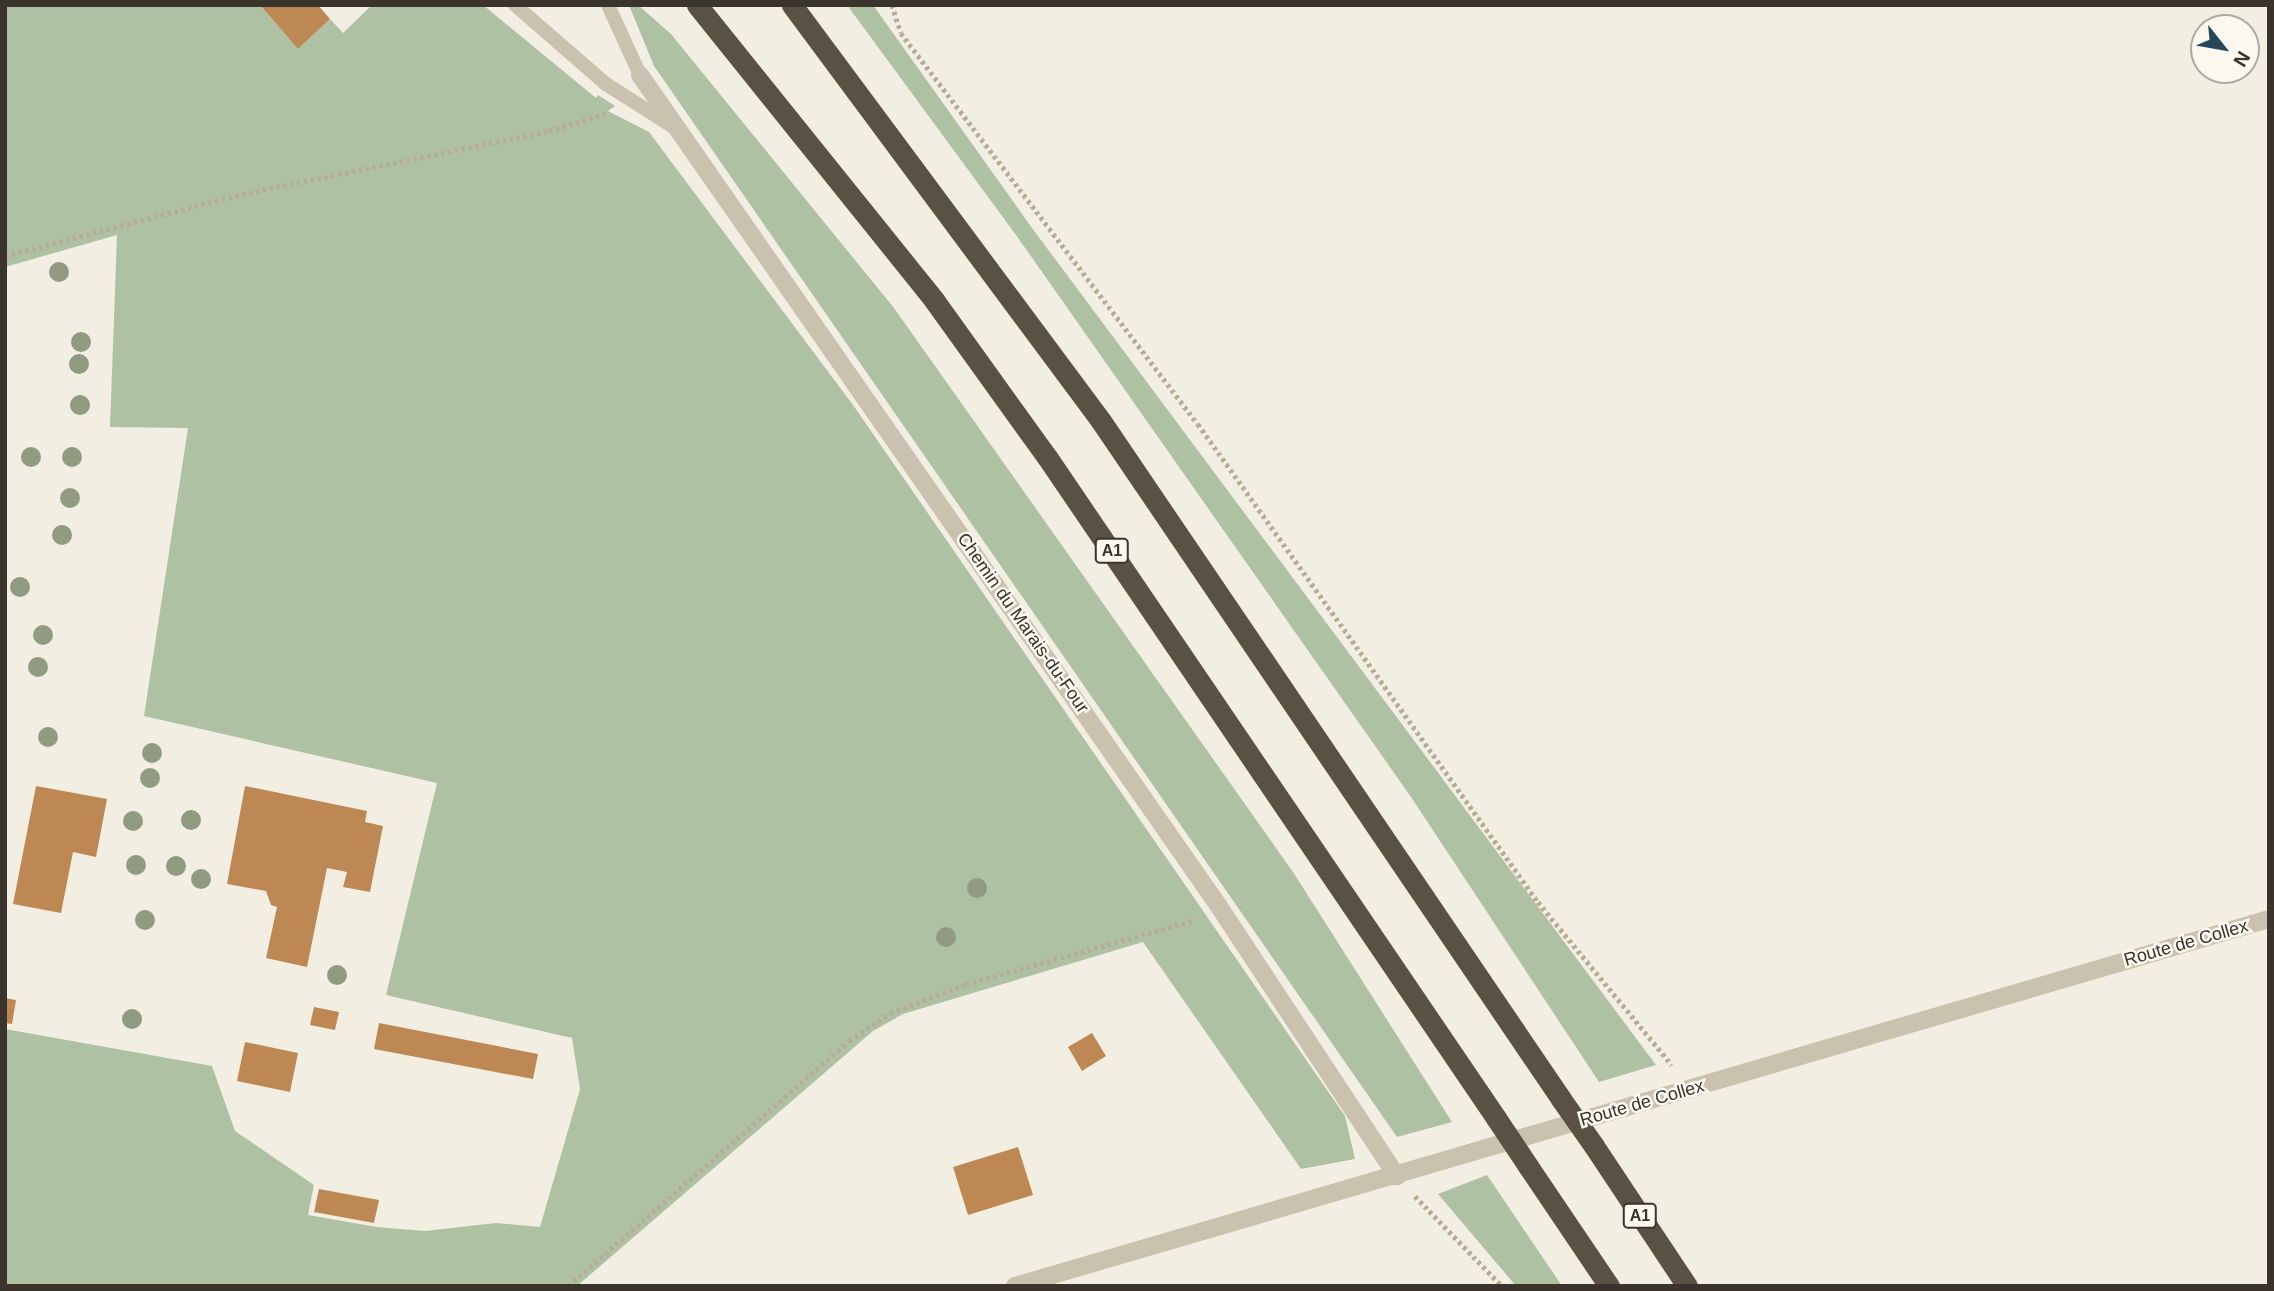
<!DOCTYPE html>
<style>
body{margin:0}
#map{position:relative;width:2274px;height:1291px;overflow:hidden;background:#f2efe2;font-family:Arial,sans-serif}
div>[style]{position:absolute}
.green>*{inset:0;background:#afc1a3}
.building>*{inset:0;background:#be8855}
.path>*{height:4.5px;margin-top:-2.25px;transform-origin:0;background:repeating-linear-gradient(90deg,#b6ad99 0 3.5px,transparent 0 7px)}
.service>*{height:14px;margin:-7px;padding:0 7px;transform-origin:7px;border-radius:7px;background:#cac2ae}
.minor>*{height:18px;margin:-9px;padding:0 9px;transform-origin:9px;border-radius:9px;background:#cac2ae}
.tertiary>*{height:18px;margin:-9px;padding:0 9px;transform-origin:9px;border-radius:9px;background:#cac2ae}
.motorway>*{height:21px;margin:-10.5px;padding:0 10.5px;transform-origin:10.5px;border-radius:10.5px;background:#5a5044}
.motorway-bridge>*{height:21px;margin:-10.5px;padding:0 10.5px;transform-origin:10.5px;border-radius:10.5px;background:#5a5044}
.trees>*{width:20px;height:20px;margin:-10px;border-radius:50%;background:#909b81}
span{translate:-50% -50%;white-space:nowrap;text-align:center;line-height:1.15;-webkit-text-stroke:5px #faf8ef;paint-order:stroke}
.shield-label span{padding:2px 5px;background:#faf8ef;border:2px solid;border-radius:5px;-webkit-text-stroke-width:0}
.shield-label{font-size:16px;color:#3a342c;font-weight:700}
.street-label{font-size:18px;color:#3a342c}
.frame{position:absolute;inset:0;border:7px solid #3a342c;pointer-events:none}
.north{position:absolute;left:2190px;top:14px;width:70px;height:70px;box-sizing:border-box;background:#faf8ef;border:2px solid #adaaa1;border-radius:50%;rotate:121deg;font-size:19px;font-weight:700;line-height:28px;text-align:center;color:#3a342c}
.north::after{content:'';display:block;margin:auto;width:24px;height:32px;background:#244859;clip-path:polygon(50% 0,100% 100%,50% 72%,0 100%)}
</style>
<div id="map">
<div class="green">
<div style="clip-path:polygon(5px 5px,260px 5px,298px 49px,330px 19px,343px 33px,372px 5px,483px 5px,596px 98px,598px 95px,615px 106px,608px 111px,649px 132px,853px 405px,1345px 1116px,1355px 1159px,1301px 1169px,1143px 942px,903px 1014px,873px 1031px,577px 1286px,5px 1286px,5px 1029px,212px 1066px,235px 1131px,314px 1185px,308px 1215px,377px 1227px,425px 1231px,496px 1223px,540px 1227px,580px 1089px,572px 1038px,386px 995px,437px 783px,144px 716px,188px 428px,110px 427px,117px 235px,5px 267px)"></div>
<div style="clip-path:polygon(629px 5px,638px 5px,671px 34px,894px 308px,1293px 872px,1452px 1122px,1397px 1137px,654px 66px)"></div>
<div style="clip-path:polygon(847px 5px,873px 5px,1032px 228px,1656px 1065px,1599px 1082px,1411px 797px,1016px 235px)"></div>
<div style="clip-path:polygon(1487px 1175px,1562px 1286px,1516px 1286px,1438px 1194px)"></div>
</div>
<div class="building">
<div style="clip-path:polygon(260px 5px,318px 5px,330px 19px,298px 49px)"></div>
<div style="clip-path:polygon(36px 786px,107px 799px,96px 857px,73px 852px,61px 913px,13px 904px)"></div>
<div style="clip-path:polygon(245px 786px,367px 811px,365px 822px,383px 826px,370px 892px,343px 887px,347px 872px,327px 868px,307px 967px,266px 958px,277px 907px,271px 905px,266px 891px,227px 884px)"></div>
<div style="clip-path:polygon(5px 998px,16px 1000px,12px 1024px,5px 1023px)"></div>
<div style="clip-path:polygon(314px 1007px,339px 1012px,335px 1030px,310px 1025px)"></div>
<div style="clip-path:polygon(379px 1023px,538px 1054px,533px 1079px,374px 1049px)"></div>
<div style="clip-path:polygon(1092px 1033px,1106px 1056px,1082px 1071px,1068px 1047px)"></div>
<div style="clip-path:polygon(245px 1042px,298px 1053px,290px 1092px,237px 1081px)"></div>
<div style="clip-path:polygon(1018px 1147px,1033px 1195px,968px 1215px,953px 1167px)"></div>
<div style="clip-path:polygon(319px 1189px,379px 1200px,374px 1223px,314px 1212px)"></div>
</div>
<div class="path">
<div style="left:892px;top:5px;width:29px;rotate:72deg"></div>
<div style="left:901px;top:33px;width:491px;rotate:52.8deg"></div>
<div style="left:1198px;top:424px;width:587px;rotate:54.58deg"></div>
<div style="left:1538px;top:902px;width:211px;rotate:50.6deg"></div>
<div style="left:5px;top:256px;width:245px;rotate:-14.7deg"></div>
<div style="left:242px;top:194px;width:313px;rotate:-11.6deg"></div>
<div style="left:549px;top:131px;width:61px;rotate:-17.2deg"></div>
<div style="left:1415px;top:1196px;width:125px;rotate:46deg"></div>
<div style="left:568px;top:1286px;width:373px;rotate:-41.1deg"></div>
<div style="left:849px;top:1041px;width:50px;rotate:-34.3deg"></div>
<div style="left:890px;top:1013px;width:81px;rotate:-20.9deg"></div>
<div style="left:966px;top:984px;width:238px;rotate:-15.6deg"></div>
</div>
<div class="service">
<div style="left:515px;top:5px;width:121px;rotate:41deg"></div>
<div style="left:606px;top:84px;width:82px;rotate:32.5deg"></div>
<div style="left:608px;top:5px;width:77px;rotate:65.4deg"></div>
</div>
<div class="minor">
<div style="left:640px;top:75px;width:1011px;rotate:55.15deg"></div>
<div style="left:1218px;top:905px;width:325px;rotate:56.6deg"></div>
</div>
<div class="tertiary">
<div style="left:1015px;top:1286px;width:1307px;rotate:-16.31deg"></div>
</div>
<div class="motorway">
<div style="left:697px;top:5px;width:378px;rotate:51.2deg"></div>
<div style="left:934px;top:300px;width:193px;rotate:54.3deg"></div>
<div style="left:1047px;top:457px;width:799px;rotate:55.81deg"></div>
<div style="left:792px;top:5px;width:518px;rotate:53.4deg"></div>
<div style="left:1101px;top:421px;width:819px;rotate:55.84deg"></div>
<div style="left:1594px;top:1146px;width:168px;rotate:56.4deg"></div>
<div style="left:1528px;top:1166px;width:145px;rotate:56deg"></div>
</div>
<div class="motorway-bridge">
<div style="left:1561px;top:1099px;width:57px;rotate:54.9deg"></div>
<div style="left:1496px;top:1118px;width:58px;rotate:56.3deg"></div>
</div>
<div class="trees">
<div style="left:59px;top:272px"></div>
<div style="left:81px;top:342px"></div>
<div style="left:79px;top:364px"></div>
<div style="left:80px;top:405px"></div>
<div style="left:31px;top:457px"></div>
<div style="left:72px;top:457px"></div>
<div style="left:70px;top:498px"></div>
<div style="left:62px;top:535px"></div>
<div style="left:20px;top:587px"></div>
<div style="left:43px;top:635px"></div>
<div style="left:38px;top:667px"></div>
<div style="left:48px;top:737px"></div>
<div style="left:152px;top:753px"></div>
<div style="left:150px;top:778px"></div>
<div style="left:191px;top:820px"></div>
<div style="left:133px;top:821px"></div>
<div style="left:136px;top:865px"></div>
<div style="left:176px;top:866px"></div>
<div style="left:201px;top:879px"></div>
<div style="left:977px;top:888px"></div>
<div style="left:145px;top:920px"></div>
<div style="left:946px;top:937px"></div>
<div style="left:337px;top:975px"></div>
<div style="left:132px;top:1019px"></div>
</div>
<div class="shield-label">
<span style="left:1112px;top:551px">A1</span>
<span style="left:1640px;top:1216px">A1</span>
</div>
<div class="street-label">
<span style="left:1023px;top:623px;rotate:55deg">Chemin du Marais-du-Four</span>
<span style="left:2186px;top:943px;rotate:-16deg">Route de Collex</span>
<span style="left:1642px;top:1103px;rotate:-16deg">Route de Collex</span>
</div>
<div class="frame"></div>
<div class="north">N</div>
</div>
